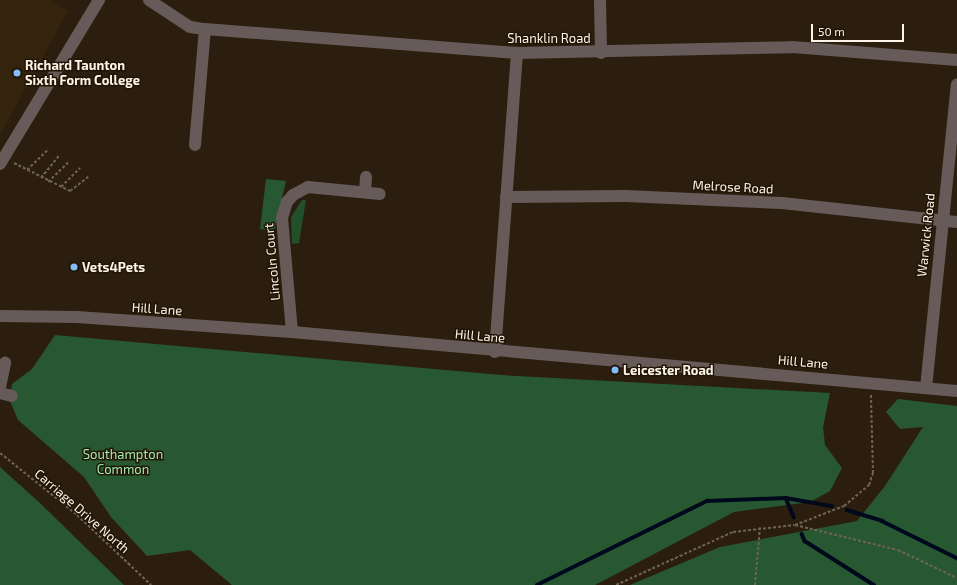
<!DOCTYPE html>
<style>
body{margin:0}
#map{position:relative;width:957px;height:585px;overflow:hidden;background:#2b1e0e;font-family:"Exo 2",sans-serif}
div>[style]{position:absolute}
.built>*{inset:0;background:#35240d}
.green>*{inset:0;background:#22502b}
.forest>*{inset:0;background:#285832}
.stream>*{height:3.5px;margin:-1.75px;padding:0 1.75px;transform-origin:1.75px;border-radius:1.75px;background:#00091b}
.path>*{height:2px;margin-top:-1px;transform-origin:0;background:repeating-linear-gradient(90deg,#6e6254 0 3px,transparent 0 5px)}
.minor>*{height:12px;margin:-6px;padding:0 6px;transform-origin:6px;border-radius:6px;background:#665b59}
.dots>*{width:11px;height:11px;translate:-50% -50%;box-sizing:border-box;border:2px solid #211505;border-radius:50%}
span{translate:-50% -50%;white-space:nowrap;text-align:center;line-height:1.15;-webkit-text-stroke:3px #211505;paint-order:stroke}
.street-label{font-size:13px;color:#fcf3e9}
.poi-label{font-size:13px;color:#fcf3e9;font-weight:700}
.left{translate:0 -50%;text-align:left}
.park-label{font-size:13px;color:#a2ebad}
.scale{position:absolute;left:811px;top:24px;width:93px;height:18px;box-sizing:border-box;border:2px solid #fcf3e9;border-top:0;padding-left:5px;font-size:12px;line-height:14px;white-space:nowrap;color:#fcf3e9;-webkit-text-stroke:3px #211505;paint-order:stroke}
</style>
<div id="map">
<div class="built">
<div style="clip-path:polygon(0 0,52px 0,68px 11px,0 135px)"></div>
</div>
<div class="green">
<div style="clip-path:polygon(302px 200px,306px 200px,299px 243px,292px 244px,291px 217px)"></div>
</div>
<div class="forest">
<div style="clip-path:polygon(266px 179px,286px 181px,274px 231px,260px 229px)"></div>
<div style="clip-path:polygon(55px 335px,501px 375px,830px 393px,823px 427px,825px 445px,842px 468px,830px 491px,810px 502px,734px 512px,595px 585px,232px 585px,190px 550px,147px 556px,111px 517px,84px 477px,18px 420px,10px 401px,12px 384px,32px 369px)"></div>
<div style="clip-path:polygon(898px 399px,957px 406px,957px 585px,630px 585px,720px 547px,857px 521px,885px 486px,923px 427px,900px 429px,886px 412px)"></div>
<div style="clip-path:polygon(0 467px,41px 504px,124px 585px,0 585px)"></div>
</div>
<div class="stream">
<div style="left:786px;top:498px;width:47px;rotate:9.9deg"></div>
<div style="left:847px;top:510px;width:37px;rotate:17deg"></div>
<div style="left:882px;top:521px;width:84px;rotate:26.3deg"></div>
<div style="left:802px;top:534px;width:8px;rotate:67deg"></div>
<div style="left:805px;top:541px;width:82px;rotate:32.5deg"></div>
<div style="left:537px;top:585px;width:190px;rotate:-26.3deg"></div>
<div style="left:707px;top:501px;width:79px;rotate:-2.2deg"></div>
<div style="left:786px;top:498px;width:21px;rotate:67deg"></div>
</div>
<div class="path">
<div style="left:14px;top:163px;width:63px;rotate:26.6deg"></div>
<div style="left:70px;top:191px;width:24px;rotate:-38deg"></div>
<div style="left:27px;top:170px;width:28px;rotate:-44deg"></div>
<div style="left:41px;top:178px;width:28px;rotate:-51deg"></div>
<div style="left:48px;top:182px;width:28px;rotate:-44deg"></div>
<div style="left:61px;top:187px;width:27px;rotate:-45deg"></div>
<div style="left:0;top:453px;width:99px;rotate:38.8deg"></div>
<div style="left:77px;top:515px;width:102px;rotate:43.4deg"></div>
<div style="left:795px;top:525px;width:53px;rotate:-21.2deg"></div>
<div style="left:844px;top:506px;width:33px;rotate:-40deg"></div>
<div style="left:869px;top:485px;width:13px;rotate:-72deg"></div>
<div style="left:873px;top:473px;width:78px;rotate:-91.5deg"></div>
<div style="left:616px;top:585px;width:128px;rotate:-24.4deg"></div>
<div style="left:733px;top:532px;width:62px;rotate:-6.4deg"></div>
<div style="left:795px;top:525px;width:106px;rotate:13.6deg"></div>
<div style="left:898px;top:550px;width:65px;rotate:25.4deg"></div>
<div style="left:755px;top:585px;width:58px;rotate:-85.1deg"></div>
</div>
<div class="minor">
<div style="left:149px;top:0;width:49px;rotate:33.4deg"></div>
<div style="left:190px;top:27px;width:15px;rotate:8deg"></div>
<div style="left:205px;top:29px;width:313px;rotate:4.4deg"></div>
<div style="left:517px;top:53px;width:275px;rotate:-1.2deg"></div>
<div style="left:792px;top:47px;width:166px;rotate:4.5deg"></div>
<div style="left:600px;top:0;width:53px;rotate:88.9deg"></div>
<div style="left:195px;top:145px;width:116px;rotate:-85.1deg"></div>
<div style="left:0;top:164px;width:192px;rotate:-58.9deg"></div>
<div style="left:365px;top:192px;width:15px;rotate:-86deg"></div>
<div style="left:506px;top:197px;width:120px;rotate:-0.5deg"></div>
<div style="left:626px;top:196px;width:156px;rotate:2.6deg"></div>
<div style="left:782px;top:203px;width:176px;rotate:6.2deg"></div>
<div style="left:0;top:316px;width:77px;rotate:0.7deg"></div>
<div style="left:77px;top:317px;width:216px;rotate:4deg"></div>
<div style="left:292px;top:332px;width:668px;rotate:5.07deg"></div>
<div style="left:292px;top:332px;width:114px;rotate:-95deg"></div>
<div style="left:282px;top:218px;width:17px;rotate:-73deg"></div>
<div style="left:287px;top:202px;width:9px;rotate:-49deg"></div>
<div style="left:293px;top:195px;width:17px;rotate:-28deg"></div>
<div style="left:308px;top:187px;width:72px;rotate:5.6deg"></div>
<div style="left:495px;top:352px;width:300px;rotate:-85.8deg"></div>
<div style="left:0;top:387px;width:25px;rotate:-78deg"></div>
<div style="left:926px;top:388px;width:305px;rotate:-84.2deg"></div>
<div style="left:0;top:393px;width:12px;rotate:14deg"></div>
</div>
<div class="dots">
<div style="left:17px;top:73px;background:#83bcfb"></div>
<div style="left:74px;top:267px;background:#83bcfb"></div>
<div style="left:615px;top:370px;background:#83bcfb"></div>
</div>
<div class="street-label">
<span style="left:549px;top:38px">Shanklin Road</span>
<span style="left:733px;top:187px;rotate:3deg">Melrose Road</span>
<span style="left:926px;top:235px;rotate:-84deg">Warwick Road</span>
<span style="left:272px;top:262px;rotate:-95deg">Lincoln Court</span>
<span style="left:157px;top:309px;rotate:4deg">Hill Lane</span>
<span style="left:480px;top:336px;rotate:5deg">Hill Lane</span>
<span style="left:803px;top:362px;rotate:5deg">Hill Lane</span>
<span style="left:82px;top:511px;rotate:41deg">Carriage Drive North</span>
</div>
<div class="poi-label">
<span class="left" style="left:25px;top:73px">Richard Taunton<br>Sixth Form College</span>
<span class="left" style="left:82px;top:267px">Vets4Pets</span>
<span class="left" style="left:623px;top:370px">Leicester Road</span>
</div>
<div class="park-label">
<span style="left:123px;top:462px">Southampton<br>Common</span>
</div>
<div class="scale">50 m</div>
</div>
